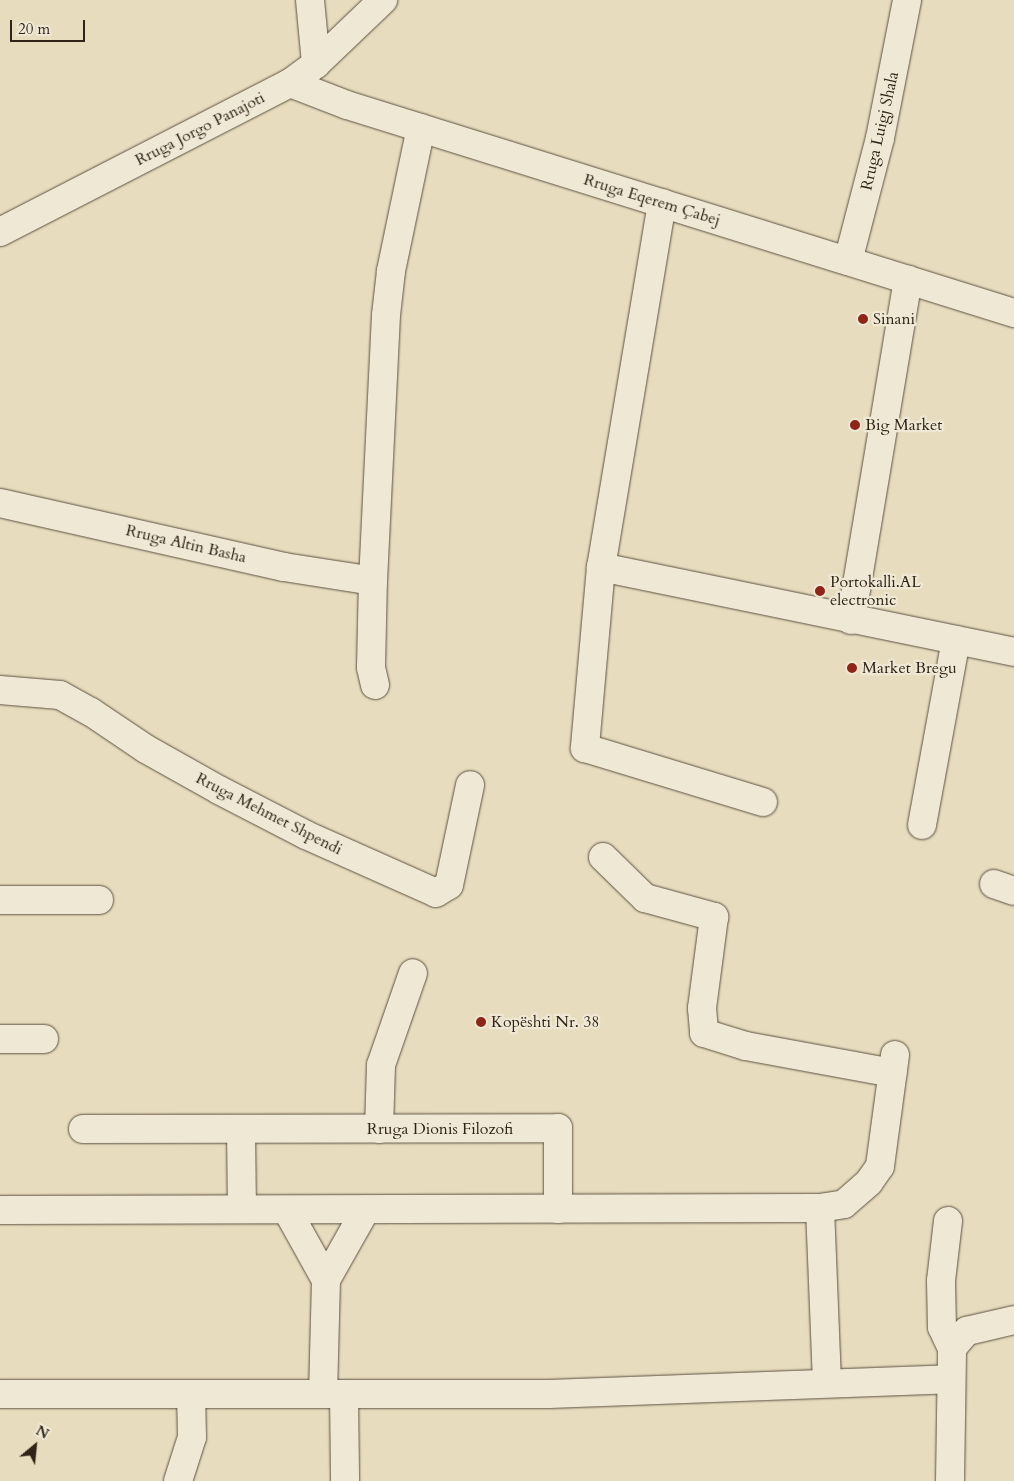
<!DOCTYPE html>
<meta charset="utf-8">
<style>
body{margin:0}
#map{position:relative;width:1014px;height:1481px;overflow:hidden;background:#e7dcbe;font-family:Cardo,serif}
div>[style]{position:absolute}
.roads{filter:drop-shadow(0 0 1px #5e5141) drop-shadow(0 0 1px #5e5141)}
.minor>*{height:28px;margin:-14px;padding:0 14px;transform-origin:14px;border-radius:14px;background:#efe8d5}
.dots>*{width:14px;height:14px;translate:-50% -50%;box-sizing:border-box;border:2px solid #efe8d5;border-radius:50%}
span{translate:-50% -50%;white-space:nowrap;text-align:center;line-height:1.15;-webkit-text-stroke:4.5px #efe8d5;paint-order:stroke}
.street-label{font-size:16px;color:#302317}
.poi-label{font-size:16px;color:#302317}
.left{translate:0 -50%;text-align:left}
.north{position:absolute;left:10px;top:1421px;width:50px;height:50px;-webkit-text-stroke:4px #efe8d5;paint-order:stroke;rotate:28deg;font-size:14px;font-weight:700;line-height:20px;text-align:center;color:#302317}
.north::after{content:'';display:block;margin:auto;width:18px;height:22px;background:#302317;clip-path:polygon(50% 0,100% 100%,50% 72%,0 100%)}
.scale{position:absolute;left:10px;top:20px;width:75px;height:22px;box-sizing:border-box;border:2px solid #302317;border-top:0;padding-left:6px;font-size:15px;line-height:18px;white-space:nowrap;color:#302317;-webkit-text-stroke:4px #efe8d5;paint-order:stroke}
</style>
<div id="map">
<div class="roads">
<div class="minor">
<div style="left:310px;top:0;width:64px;rotate:84.6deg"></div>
<div style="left:290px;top:83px;width:61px;rotate:21.1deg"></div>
<div style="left:347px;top:105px;width:699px;rotate:17.32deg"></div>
<div style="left:662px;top:203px;width:369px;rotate:99.5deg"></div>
<div style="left:601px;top:567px;width:182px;rotate:95.1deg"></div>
<div style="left:585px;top:748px;width:186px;rotate:16.9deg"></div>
<div style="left:0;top:232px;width:326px;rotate:-27.2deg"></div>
<div style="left:290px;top:83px;width:32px;rotate:-36deg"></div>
<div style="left:316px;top:64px;width:93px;rotate:-43.7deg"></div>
<div style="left:848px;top:261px;width:127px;rotate:-75.4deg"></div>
<div style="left:880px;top:138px;width:141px;rotate:-78.9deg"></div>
<div style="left:0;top:503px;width:291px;rotate:12.7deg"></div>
<div style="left:284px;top:567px;width:90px;rotate:8.9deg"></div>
<div style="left:601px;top:567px;width:422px;rotate:11.6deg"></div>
<div style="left:851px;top:620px;width:345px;rotate:-80.5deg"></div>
<div style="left:375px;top:685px;width:18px;rotate:-103deg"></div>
<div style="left:371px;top:667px;width:86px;rotate:-88.7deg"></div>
<div style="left:373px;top:581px;width:266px;rotate:-87.2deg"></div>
<div style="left:386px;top:315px;width:44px;rotate:-83.5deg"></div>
<div style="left:391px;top:271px;width:146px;rotate:-78.2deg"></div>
<div style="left:0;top:690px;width:60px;rotate:4.8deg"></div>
<div style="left:60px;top:695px;width:35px;rotate:29deg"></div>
<div style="left:91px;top:712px;width:66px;rotate:33.9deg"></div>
<div style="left:146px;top:749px;width:84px;rotate:29.3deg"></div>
<div style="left:219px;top:790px;width:98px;rotate:27.3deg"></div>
<div style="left:306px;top:835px;width:142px;rotate:24deg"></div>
<div style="left:436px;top:893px;width:15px;rotate:-32deg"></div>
<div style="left:449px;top:885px;width:102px;rotate:-78.1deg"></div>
<div style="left:922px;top:825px;width:188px;rotate:-79.6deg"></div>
<div style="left:603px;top:857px;width:59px;rotate:44.3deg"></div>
<div style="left:645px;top:898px;width:72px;rotate:15.4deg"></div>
<div style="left:714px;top:917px;width:92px;rotate:97.5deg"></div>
<div style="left:702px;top:1008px;width:25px;rotate:85deg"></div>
<div style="left:704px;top:1033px;width:44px;rotate:17.2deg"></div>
<div style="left:746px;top:1046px;width:149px;rotate:10.4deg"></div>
<div style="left:994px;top:884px;width:21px;rotate:19deg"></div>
<div style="left:0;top:900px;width:99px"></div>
<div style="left:0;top:1039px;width:44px"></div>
<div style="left:83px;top:1129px;width:475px;rotate:-0.1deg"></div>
<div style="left:558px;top:1128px;width:81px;rotate:90deg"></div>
<div style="left:241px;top:1129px;width:80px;rotate:89.3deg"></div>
<div style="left:379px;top:1129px;width:64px;rotate:-88.2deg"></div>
<div style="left:381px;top:1065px;width:97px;rotate:-70.8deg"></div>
<div style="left:820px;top:1208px;width:175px;rotate:87.7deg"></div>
<div style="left:0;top:1210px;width:820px;rotate:-0.14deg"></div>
<div style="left:820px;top:1208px;width:24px;rotate:-9deg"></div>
<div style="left:844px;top:1204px;width:33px;rotate:-41deg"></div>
<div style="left:869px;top:1182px;width:19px;rotate:-55deg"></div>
<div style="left:880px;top:1166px;width:112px;rotate:-82.3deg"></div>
<div style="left:287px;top:1210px;width:80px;rotate:60.9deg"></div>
<div style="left:326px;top:1280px;width:114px;rotate:91.5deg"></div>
<div style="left:948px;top:1221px;width:60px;rotate:96.7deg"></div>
<div style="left:941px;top:1281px;width:46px;rotate:88.8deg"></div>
<div style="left:942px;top:1327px;width:23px;rotate:65deg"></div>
<div style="left:326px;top:1280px;width:81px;rotate:-60.6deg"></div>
<div style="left:0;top:1394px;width:549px"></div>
<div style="left:549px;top:1394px;width:401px;rotate:-2.1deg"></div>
<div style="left:344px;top:1394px;width:87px;rotate:89.3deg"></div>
<div style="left:178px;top:1481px;width:46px;rotate:-72.3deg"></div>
<div style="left:192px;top:1437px;width:43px;rotate:-91.3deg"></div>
<div style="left:950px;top:1481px;width:133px;rotate:-89.1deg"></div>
<div style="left:952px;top:1348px;width:23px;rotate:-49deg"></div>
<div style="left:967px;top:1331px;width:48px;rotate:-13.2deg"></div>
</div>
</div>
<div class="dots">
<div style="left:863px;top:319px;background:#8f2418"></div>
<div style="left:855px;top:425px;background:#8f2418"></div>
<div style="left:820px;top:591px;background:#8f2418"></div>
<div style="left:852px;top:668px;background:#8f2418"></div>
<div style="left:481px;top:1022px;background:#8f2418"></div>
</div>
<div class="street-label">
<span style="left:200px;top:129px;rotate:-27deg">Rruga Jorgo Panajoti</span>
<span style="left:880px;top:131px;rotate:-77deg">Rruga Luigj Shala</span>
<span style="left:652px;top:200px;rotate:17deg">Rruga Eqerem Çabej</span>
<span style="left:186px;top:544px;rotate:13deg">Rruga Altin Basha</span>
<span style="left:269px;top:814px;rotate:27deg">Rruga Mehmet Shpendi</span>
<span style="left:440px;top:1129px">Rruga Dionis Filozofi</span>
</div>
<div class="poi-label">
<span class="left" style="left:873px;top:319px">Sinani</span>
<span class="left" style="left:865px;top:425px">Big Market</span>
<span class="left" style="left:830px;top:591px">Portokalli.AL<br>electronic</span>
<span class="left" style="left:862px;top:668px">Market Bregu</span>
<span class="left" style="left:491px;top:1022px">Kopështi Nr. 38</span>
</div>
<div class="north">N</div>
<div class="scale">20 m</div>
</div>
